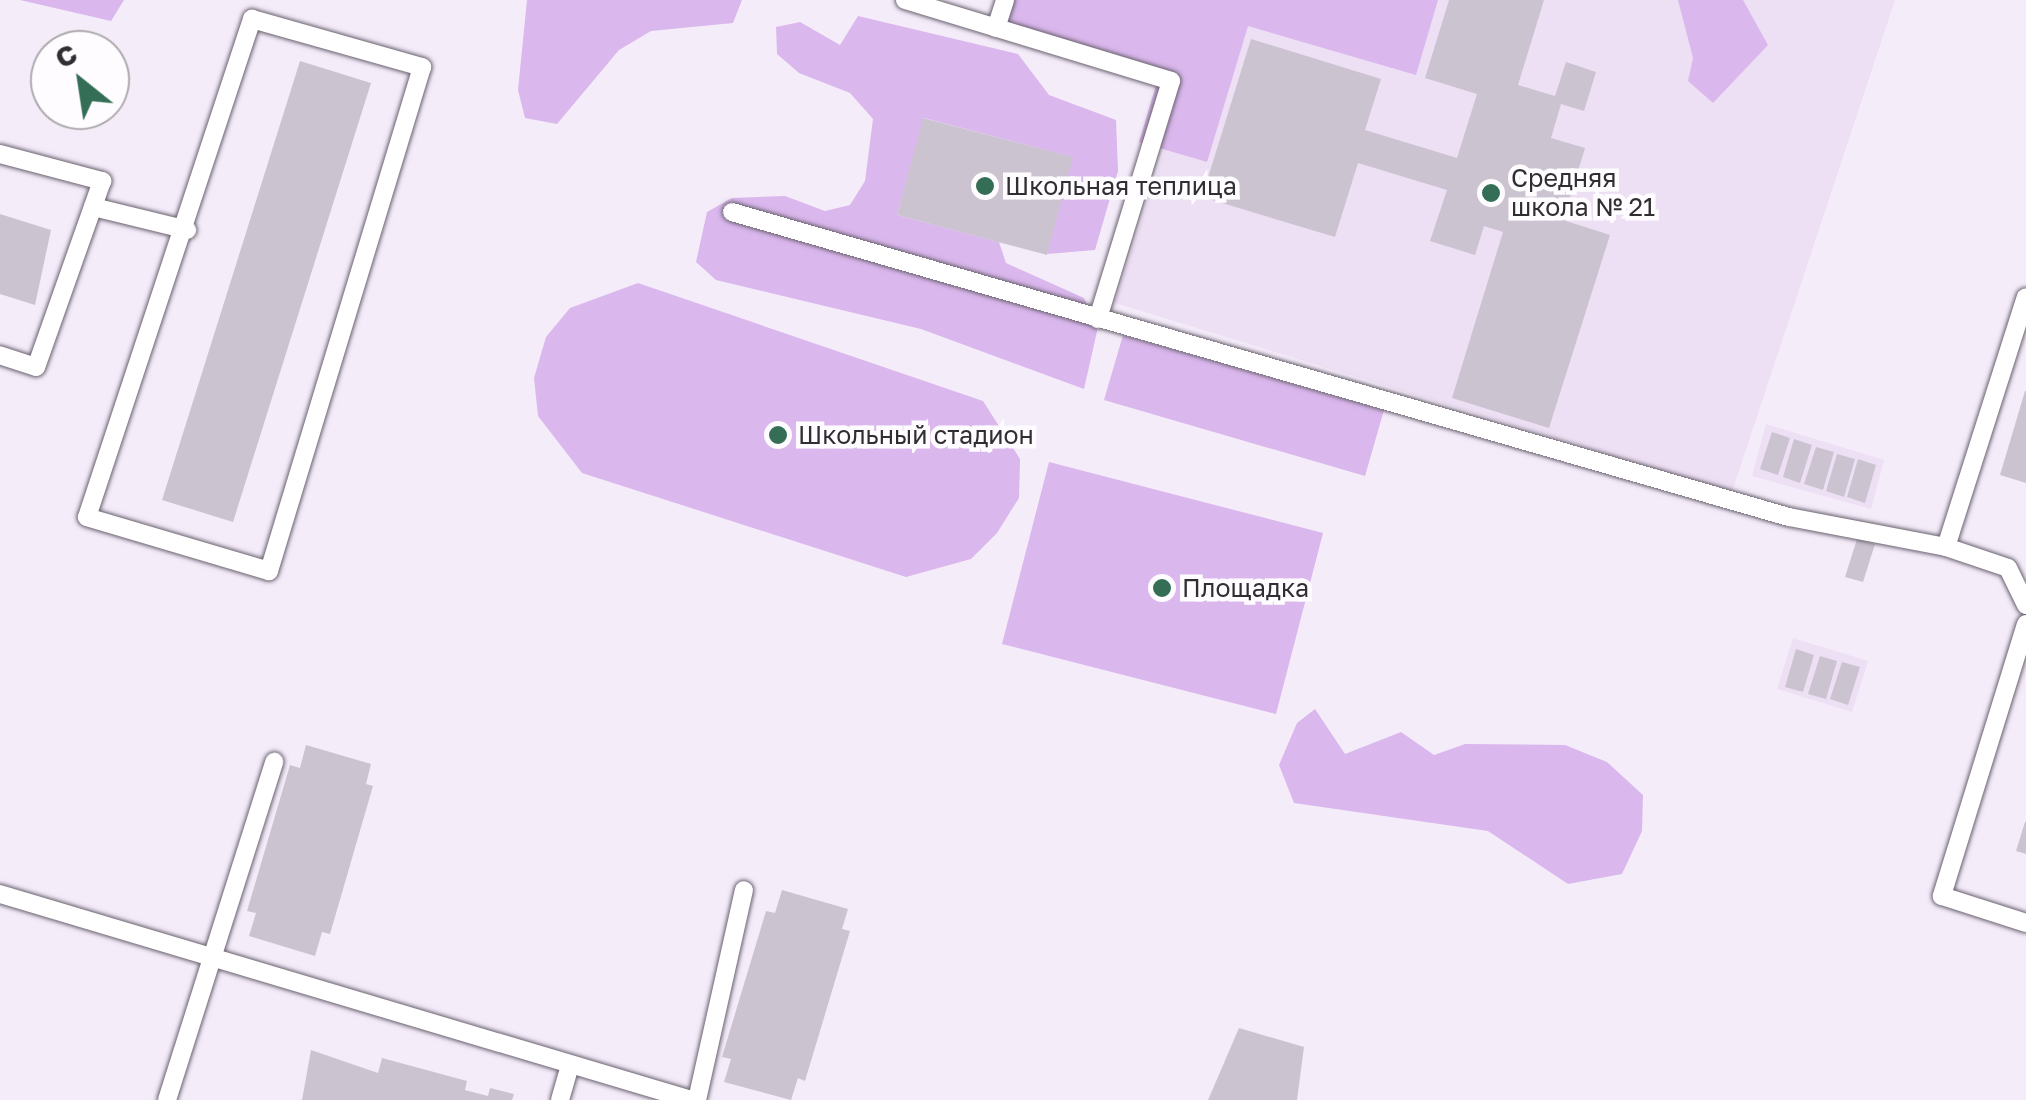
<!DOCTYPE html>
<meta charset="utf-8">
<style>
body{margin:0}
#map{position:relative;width:2026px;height:1100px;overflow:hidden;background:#f5ecfa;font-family:"Golos Text",sans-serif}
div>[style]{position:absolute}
.built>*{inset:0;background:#eddff4}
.green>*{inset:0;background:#dab7ed}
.building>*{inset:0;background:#ccc3d1}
.roads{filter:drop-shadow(0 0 2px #69616e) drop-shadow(0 0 2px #69616e)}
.lane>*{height:18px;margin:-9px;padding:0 9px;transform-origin:9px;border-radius:9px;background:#fff}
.dots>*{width:28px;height:28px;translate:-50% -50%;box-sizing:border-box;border:5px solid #fefcff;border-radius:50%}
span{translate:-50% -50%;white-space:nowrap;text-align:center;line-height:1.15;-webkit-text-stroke:9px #fefcff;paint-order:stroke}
.poi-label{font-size:25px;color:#312e33}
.left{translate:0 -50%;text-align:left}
.north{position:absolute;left:30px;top:30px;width:100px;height:100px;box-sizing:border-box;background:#fefcff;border:2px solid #acaaad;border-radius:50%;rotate:330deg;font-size:28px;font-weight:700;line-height:40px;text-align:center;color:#312e33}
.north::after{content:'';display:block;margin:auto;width:35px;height:45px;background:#356e56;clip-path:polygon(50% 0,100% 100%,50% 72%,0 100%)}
</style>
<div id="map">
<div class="built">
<div style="clip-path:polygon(1040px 0,1895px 0,1732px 492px,1115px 303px,1186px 83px)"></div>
<div style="clip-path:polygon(1766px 424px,1884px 460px,1871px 509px,1752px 476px)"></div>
<div style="clip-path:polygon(1793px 638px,1868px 661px,1852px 712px,1777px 689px)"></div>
</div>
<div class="green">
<div style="clip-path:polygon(20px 0,124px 0,111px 21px)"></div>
<div style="clip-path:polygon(527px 0,742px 0,733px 23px,651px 31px,619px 50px,557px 124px,525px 118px,518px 90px)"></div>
<div style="clip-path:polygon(1012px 0,1438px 0,1416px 75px,1248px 26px,1207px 162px,1139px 142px,1159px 75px,1003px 28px)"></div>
<div style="clip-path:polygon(1678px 0,1743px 0,1768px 45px,1713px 103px,1688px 81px,1693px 58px)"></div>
<div style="clip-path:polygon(858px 16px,1018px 54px,1049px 95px,1116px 120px,1118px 171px,1095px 250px,1047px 254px,1072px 157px,924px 118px,897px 215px,999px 242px,1006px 263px,1084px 298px,1098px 327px,1084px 389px,921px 329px,716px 280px,696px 262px,707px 212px,732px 198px,785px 196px,825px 211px,850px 205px,865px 181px,873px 119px,850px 93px,799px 73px,777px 54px,776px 27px,800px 22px,840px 45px)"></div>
<div style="clip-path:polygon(638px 283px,983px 401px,1020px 459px,1019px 498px,997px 533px,971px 559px,906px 577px,582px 473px,538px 416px,534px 378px,546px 337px,570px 308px)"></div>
<div style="clip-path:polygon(1123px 335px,1384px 410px,1365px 476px,1104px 400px)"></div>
<div style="clip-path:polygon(1049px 462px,1323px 533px,1276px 714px,1002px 644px)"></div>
<div style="clip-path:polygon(1315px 709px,1345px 754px,1401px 732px,1434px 755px,1465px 744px,1565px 745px,1607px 762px,1643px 795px,1642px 831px,1622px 874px,1568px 884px,1488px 831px,1294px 803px,1279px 765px,1297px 723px)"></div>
</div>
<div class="building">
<div style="clip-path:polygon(1449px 0,1544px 0,1518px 85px,1555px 96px,1566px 62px,1596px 72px,1584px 111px,1561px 104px,1551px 138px,1585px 148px,1563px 220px,1610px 235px,1549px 428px,1452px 398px,1503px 232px,1484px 226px,1475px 255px,1430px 241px,1447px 190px,1358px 163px,1335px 237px,1202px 197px,1251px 39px,1381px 79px,1365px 130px,1457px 158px,1477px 94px,1425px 78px)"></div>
<div style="clip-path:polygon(300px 61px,371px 83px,233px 522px,162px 500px)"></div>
<div style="clip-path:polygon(923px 118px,1073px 157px,1047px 255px,897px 215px)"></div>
<div style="clip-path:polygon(0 214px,51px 230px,35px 305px,0 294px)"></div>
<div style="clip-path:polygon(2025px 391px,2026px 391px,2026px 483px,2000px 475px)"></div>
<div style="clip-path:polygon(1772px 432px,1790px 438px,1778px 475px,1760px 469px)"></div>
<div style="clip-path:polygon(1794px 439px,1812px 445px,1800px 483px,1783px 477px)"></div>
<div style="clip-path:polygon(1816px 447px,1834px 452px,1823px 490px,1804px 484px)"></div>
<div style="clip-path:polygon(1837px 454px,1855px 459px,1844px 497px,1826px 491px)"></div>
<div style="clip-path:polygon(1858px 459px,1876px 465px,1865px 503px,1847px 497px)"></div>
<div style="clip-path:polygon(1857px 539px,1875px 544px,1863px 582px,1845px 577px)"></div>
<div style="clip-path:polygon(1796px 649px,1814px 655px,1803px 692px,1785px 687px)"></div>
<div style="clip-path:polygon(1820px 656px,1837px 661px,1826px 699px,1808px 694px)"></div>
<div style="clip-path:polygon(1842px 662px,1860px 667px,1848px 705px,1830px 699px)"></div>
<div style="clip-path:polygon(306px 745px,371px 764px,366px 784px,373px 786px,330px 934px,322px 932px,315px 956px,249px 936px,256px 913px,247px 911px,290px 765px,300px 768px)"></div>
<div style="clip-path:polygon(2025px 822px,2026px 822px,2026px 854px,2016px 851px)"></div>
<div style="clip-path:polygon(782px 890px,848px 909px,842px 929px,850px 931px,805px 1081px,798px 1078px,791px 1100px,724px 1082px,731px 1059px,722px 1057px,766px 911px,775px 913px)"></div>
<div style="clip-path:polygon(1239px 1028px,1304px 1047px,1297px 1100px,1208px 1100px)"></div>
<div style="clip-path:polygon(311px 1050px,378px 1073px,382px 1058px,467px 1081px,465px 1090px,488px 1096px,490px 1088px,514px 1094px,512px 1100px,302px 1100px)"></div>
</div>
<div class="roads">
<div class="lane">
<div style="left:905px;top:0;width:278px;rotate:16.9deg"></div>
<div style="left:1171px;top:81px;width:249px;rotate:107.1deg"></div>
<div style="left:252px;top:19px;width:177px;rotate:15.8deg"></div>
<div style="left:422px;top:67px;width:527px;rotate:106.89deg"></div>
<div style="left:269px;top:571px;width:190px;rotate:-163.5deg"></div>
<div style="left:87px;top:517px;width:525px;rotate:-71.67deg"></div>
<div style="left:996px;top:28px;width:29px;rotate:-72deg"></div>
<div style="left:0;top:154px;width:106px;rotate:14.8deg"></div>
<div style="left:102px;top:181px;width:197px;rotate:109.5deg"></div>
<div style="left:36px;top:367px;width:38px;rotate:-162deg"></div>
<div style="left:93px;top:207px;width:97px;rotate:13.7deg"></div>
<div style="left:732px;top:212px;width:1100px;rotate:16.1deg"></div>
<div style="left:1789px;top:517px;width:160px;rotate:10.8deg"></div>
<div style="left:1946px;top:547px;width:65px;rotate:18.7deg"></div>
<div style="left:2008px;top:568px;width:41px;rotate:64.1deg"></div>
<div style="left:1946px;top:547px;width:262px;rotate:-72.3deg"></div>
<div style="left:2026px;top:624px;width:285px;rotate:107.2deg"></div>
<div style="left:1942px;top:896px;width:88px;rotate:17.8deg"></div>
<div style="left:0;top:894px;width:721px;rotate:16.6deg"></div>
<div style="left:167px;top:1100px;width:355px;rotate:-72.4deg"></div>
<div style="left:560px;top:1100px;width:37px;rotate:-74deg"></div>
<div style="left:697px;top:1100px;width:215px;rotate:-77.4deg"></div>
</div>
</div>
<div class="dots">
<div style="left:985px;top:186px;background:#356e56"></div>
<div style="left:1491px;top:193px;background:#356e56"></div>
<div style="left:778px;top:435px;background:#356e56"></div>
<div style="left:1162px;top:588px;background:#356e56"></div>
</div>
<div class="poi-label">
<span class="left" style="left:1511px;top:193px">Средняя<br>школа № 21</span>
<span class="left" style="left:1005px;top:186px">Школьная теплица</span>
<span class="left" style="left:798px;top:435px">Школьный стадион</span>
<span class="left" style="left:1182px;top:588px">Площадка</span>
</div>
<div class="north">С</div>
</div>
